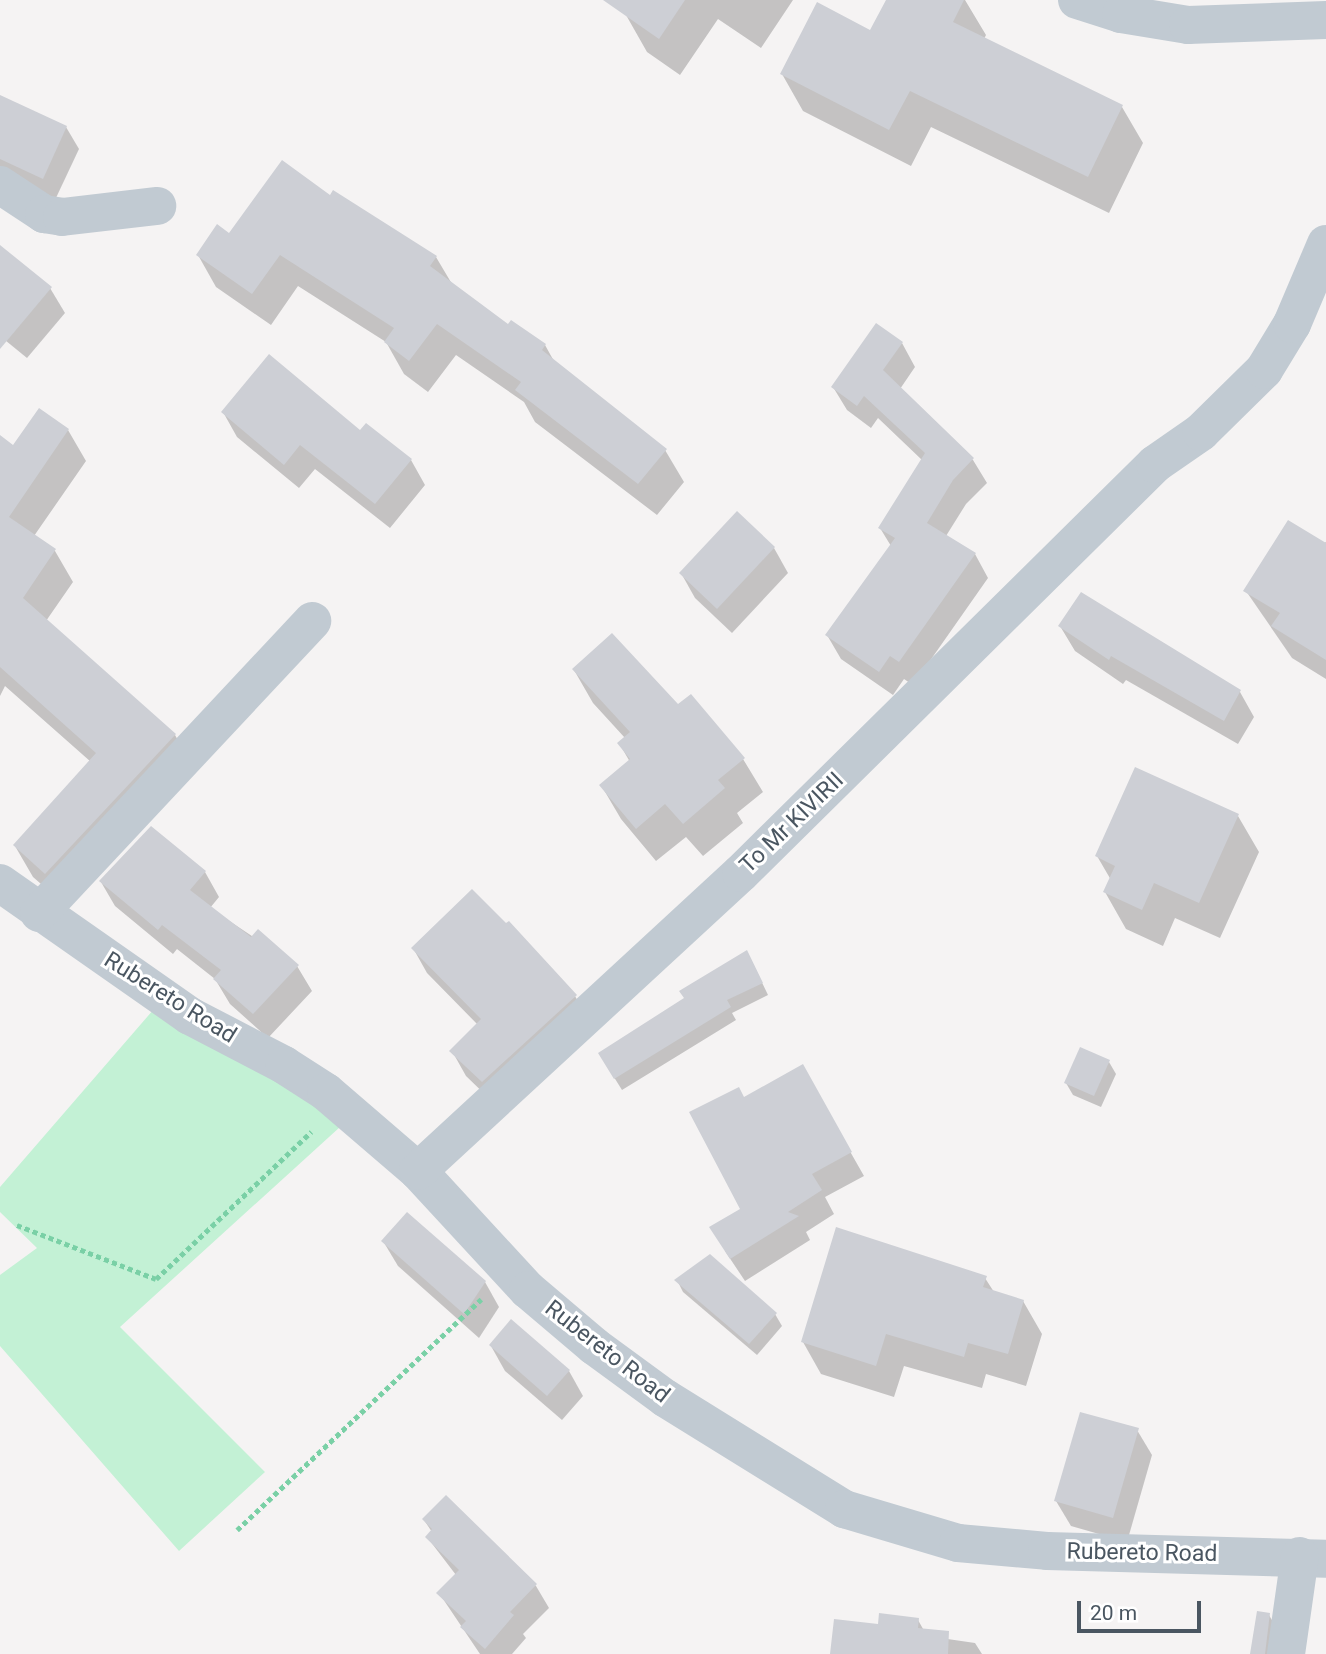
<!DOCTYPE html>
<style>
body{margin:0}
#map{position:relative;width:1326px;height:1654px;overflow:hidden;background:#f5f3f3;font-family:Roboto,sans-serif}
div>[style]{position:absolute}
.green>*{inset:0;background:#c3f1d5}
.shadow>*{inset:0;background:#0003}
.building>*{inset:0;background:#cdcfd5}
.path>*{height:4.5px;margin-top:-2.25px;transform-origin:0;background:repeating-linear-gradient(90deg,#7ad0a6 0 5px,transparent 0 8.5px)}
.minor>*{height:38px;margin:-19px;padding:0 19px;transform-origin:19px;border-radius:19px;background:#c1cad2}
span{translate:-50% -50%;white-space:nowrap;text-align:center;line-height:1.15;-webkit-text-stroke:6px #fff;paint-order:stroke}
.street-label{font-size:23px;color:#4a5661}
.scale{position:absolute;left:1077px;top:1601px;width:124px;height:32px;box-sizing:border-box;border:4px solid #4a5661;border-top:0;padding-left:9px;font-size:21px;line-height:24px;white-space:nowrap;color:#4a5661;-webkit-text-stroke:5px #fff;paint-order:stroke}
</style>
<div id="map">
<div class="green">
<i style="clip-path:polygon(154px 1009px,299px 1087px,340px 1127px,120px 1327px,265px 1472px,179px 1551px,0 1346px,0 1275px,37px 1248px,0 1212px,0 1187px)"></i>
</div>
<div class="shadow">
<i style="clip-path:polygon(636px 0,793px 0,761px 48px,718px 19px,680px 75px,647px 52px,626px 15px)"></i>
<i style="clip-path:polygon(888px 0,965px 0,986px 35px,984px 39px,1122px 107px,1143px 143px,1109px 213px,931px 127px,911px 166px,803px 111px,782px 74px,871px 32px)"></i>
<i style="clip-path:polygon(0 97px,66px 127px,79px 149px,55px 200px,0 174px)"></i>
<i style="clip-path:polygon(330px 197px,436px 257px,452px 284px,509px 326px,545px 345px,555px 363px,665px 450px,684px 482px,657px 515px,535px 422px,524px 402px,456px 355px,428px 392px,404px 374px,386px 342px,298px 286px,271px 325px,216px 287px,198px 255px,230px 235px)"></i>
<i style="clip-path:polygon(0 269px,50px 288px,65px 313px,27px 358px,0 336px)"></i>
<i style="clip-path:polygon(902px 343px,915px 367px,900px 389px,973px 460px,987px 483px,966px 504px,946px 536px,975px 554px,988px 578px,913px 685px,904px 679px,893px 695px,841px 659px,827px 635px,891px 546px,880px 528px,922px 460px,878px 418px,871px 428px,847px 410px,833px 387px)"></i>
<i style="clip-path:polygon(223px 412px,360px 433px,411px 460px,425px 485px,390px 528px,315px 469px,299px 488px,237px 437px)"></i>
<i style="clip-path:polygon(68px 430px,86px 461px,34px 536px,55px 551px,73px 582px,46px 621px,175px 735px,193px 766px,64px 904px,33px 877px,15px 846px,91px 762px,5px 686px,0 696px,0 437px,13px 447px)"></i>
<i style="clip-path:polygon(1326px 542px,1326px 679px,1292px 658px,1246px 591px)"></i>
<i style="clip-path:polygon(774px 548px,788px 573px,732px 633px,695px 598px,681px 573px)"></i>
<i style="clip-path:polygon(1060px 626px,1240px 692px,1254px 717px,1238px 744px,1126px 680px,1123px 684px,1075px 651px)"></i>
<i style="clip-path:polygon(574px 670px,678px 707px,743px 759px,763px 792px,737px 813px,743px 823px,703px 856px,686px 837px,656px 861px,621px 819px,601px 785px,630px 762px,619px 743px,625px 738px,593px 703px)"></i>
<i style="clip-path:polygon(1238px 816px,1259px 852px,1220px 938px,1175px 918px,1163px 946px,1126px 929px,1105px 892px,1111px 880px,1097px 856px)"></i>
<i style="clip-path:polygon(205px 872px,219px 897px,210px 908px,297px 966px,312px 991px,268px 1038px,230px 1004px,215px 979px,177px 949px,173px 954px,115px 906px,101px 882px)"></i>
<i style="clip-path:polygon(413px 948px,575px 996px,589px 1021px,497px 1106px,466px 1076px,452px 1051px,478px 1025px,427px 973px)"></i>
<i style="clip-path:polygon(753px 964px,768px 995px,732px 1013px,736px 1020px,622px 1090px,607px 1066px,686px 999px)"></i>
<i style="clip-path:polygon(1109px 1062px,1116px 1074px,1101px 1107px,1073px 1095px,1066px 1083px)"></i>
<i style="clip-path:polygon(802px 1067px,864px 1176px,825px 1197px,834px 1214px,806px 1232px,810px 1240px,745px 1281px,725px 1251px,742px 1209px,744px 1099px)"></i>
<i style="clip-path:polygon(383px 1241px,485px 1282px,499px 1307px,479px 1338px,398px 1266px)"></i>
<i style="clip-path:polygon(985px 1278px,994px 1292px,1023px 1301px,1042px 1334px,1026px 1386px,986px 1374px,982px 1388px,904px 1366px,894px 1397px,821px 1374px,803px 1342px)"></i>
<i style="clip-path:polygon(677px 1280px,775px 1314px,782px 1326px,757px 1355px,683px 1292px)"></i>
<i style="clip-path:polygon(491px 1346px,569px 1371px,583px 1396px,562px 1420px,505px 1371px)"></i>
<i style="clip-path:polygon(1137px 1430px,1152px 1455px,1127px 1542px,1071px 1526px,1056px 1501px)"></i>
<i style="clip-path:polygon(446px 1498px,536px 1586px,549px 1608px,523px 1634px,526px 1638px,512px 1654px,480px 1654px,439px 1593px,456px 1575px,427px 1537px,432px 1532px,424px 1520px)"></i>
<i style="clip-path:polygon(1269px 1615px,1276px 1627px,1272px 1654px,1252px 1654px)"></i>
<i style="clip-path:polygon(918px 1620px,927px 1636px,975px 1643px,982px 1654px,832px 1654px,880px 1626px)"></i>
</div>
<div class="building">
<i style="clip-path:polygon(603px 0,685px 0,659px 39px)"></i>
<i style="clip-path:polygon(886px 0,964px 0,953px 22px,1123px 105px,1088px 177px,910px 91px,889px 130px,780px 74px,817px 2px,870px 30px)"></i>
<i style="clip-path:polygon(0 95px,67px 126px,43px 179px,0 159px)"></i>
<i style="clip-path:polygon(282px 160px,330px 195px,333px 190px,437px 256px,430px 266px,508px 324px,511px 320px,546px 344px,542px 350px,667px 449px,638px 484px,515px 390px,521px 382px,437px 324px,409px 361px,384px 342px,394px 328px,280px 255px,252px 294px,196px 255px,217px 224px,229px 233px)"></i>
<i style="clip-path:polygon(0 245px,52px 287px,0 349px)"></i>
<i style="clip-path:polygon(876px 323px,903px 342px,883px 370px,974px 458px,953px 480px,927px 523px,976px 553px,899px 662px,890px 656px,879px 672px,825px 635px,895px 538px,878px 528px,925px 453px,864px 396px,857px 406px,831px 387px)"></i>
<i style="clip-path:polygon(269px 354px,360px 430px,366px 423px,412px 459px,375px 504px,300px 445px,284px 465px,221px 412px)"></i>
<i style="clip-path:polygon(39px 408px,69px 429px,9px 517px,56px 549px,23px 598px,176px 734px,45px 874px,13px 845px,96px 753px,0 667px,0 435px,13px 445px)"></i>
<i style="clip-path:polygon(737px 511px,775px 547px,717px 609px,679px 573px)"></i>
<i style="clip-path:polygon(1288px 520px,1326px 543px,1326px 660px,1271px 626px,1280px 613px,1243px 591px)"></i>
<i style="clip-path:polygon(1081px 592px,1241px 690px,1224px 721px,1111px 656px,1109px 660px,1058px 626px)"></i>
<i style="clip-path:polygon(612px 633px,678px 704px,691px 694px,745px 758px,718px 780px,725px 788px,683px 824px,665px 804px,636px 829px,599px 785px,630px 759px,617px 743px,630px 732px,572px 669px)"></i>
<i style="clip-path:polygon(1135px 767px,1239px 814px,1199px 903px,1154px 883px,1142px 910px,1103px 892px,1115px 866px,1095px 856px)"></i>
<i style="clip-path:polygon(151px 826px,206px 871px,190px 890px,251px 937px,258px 929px,299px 965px,253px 1014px,213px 979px,221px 970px,162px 925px,158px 930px,99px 881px)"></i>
<i style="clip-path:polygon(472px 889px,506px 923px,509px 921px,577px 995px,482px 1082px,449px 1051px,481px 1019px,411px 948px)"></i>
<i style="clip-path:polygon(747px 950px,763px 983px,727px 1000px,731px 1007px,614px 1079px,598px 1053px,684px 998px,679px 991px)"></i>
<i style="clip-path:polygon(1080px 1047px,1110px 1060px,1094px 1096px,1064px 1083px)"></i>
<i style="clip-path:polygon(803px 1064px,852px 1152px,812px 1174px,822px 1190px,788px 1212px,799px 1216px,730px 1259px,709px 1227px,740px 1209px,689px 1112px,739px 1087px,744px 1097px)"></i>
<i style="clip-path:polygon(407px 1212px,486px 1281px,464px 1314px,381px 1241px)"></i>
<i style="clip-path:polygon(836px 1227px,987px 1276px,983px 1287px,1024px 1300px,1008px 1354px,968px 1343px,964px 1357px,886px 1334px,876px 1366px,801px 1342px)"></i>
<i style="clip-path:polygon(710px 1254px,777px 1313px,749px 1344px,674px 1280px)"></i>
<i style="clip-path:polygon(511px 1319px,570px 1370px,547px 1396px,489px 1345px)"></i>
<i style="clip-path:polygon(1080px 1412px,1139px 1428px,1113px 1518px,1054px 1501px)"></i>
<i style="clip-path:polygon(446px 1495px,537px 1584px,510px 1612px,514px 1615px,485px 1649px,460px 1627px,466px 1621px,436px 1593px,459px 1570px,425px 1537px,432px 1529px,422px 1519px)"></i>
<i style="clip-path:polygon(1257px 1611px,1270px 1613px,1265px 1654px,1250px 1654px)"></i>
<i style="clip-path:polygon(879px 1613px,919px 1618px,918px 1628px,949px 1631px,948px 1654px,830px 1654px,834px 1619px,878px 1624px)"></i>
</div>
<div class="path">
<i style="left:17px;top:1225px;width:149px;rotate:21.2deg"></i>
<i style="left:156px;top:1279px;width:214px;rotate:-43.5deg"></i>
<i style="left:237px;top:1530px;width:336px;rotate:-43.4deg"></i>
</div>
<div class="minor">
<i style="left:1077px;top:0;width:46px;rotate:17.7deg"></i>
<i style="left:1121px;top:14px;width:68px;rotate:9.3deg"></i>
<i style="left:1188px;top:25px;width:138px;rotate:-2.1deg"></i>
<i style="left:0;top:185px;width:53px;rotate:33.4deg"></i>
<i style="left:44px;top:214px;width:18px;rotate:9deg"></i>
<i style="left:62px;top:217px;width:96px;rotate:-6.6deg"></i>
<i style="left:0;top:883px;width:232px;rotate:35deg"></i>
<i style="left:190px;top:1016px;width:106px;rotate:27.5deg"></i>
<i style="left:284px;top:1065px;width:50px;rotate:32.7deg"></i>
<i style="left:326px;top:1092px;width:121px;rotate:40.7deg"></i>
<i style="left:418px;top:1171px;width:162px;rotate:47.3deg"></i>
<i style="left:528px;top:1290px;width:87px;rotate:40.3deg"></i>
<i style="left:594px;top:1346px;width:88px;rotate:36.2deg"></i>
<i style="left:665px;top:1398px;width:211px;rotate:31.8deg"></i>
<i style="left:844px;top:1509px;width:119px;rotate:16.6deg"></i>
<i style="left:958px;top:1543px;width:89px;rotate:5.1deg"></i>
<i style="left:1047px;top:1551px;width:279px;rotate:1.6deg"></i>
<i style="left:39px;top:913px;width:400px;rotate:-46.9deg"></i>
<i style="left:418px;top:1171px;width:439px;rotate:-42.7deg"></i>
<i style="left:741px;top:873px;width:582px;rotate:-44.65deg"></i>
<i style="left:1155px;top:464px;width:56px;rotate:-34.8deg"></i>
<i style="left:1201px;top:432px;width:88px;rotate:-44.5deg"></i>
<i style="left:1264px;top:370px;width:54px;rotate:-58.7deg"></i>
<i style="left:1292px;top:324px;width:87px;rotate:-67deg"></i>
<i style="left:1286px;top:1654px;width:99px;rotate:-81.9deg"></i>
</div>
<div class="street-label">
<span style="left:792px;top:823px;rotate:-44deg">To Mr KIVIRII</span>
<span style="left:170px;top:998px;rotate:32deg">Rubereto Road</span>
<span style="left:607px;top:1352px;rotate:38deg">Rubereto Road</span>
<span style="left:1142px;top:1553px;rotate:1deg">Rubereto Road</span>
</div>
<div class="scale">20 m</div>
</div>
